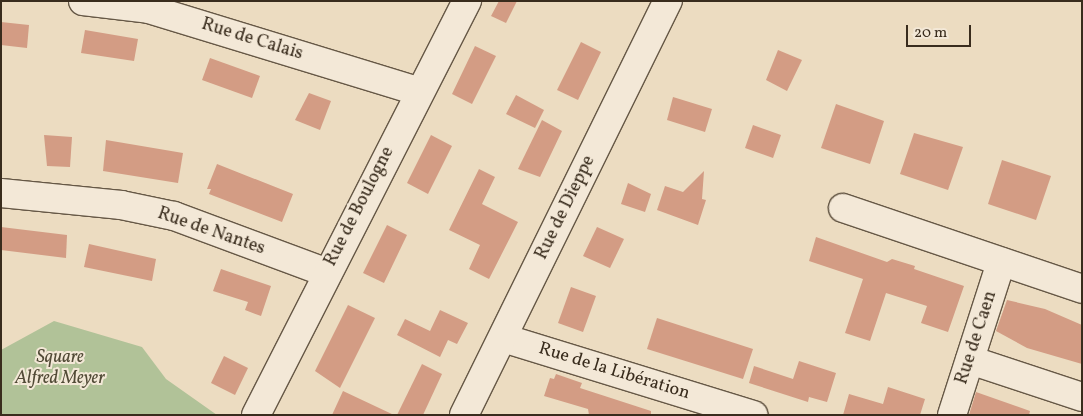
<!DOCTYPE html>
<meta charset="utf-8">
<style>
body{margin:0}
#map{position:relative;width:1083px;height:416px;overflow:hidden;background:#ecdcc1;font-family:Vollkorn,serif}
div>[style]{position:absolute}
.green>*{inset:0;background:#b1c298}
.building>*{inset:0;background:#d39c84}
.roads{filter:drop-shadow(1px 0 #665846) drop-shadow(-1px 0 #665846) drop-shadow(0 1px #665846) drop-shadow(0 -1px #665846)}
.minor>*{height:28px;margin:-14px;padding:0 14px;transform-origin:14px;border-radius:14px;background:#f3e8d7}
span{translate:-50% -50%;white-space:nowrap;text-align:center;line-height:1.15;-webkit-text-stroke:4px #f3e8d7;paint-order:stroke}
.street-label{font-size:18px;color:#392c1d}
.park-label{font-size:18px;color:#514a36;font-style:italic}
.frame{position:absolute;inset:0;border:2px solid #392c1d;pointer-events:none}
.scale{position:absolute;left:906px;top:25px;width:65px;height:22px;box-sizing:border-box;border:2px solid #392c1d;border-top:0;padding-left:6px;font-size:15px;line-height:18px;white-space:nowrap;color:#392c1d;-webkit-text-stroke:4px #f3e8d7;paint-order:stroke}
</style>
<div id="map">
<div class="green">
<i style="clip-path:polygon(54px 321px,142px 347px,166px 379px,217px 415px,1px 415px,1px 350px)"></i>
</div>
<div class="building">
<i style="clip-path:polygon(499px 1px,517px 1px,506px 23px,491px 16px)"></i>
<i style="clip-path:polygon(1px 22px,29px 25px,27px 48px,1px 45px)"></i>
<i style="clip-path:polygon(85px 30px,138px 39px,134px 61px,81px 53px)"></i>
<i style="clip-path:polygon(581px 42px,601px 52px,578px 100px,557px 90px)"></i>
<i style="clip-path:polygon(475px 46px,496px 56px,472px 104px,452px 94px)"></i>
<i style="clip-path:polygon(778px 50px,802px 60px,787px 91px,766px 80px)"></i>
<i style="clip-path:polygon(210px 58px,260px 76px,252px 98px,202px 80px)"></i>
<i style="clip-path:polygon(309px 93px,331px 101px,320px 130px,295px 120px)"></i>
<i style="clip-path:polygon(516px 95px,544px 110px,535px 128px,506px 114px)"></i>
<i style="clip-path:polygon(673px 97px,712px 109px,705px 132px,667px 120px)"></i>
<i style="clip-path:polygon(836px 104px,884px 121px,870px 164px,821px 148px)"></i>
<i style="clip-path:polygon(542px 120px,562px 131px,540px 177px,518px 169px)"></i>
<i style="clip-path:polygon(753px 125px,781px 135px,773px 158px,745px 148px)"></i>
<i style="clip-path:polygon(914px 133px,963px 147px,948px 190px,900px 174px)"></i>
<i style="clip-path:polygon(44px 135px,72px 137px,70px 167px,47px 166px)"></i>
<i style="clip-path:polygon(431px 135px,452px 146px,428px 194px,407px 183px)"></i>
<i style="clip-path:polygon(106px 140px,183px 153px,178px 183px,103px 171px)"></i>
<i style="clip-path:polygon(1002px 160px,1051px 176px,1036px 220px,988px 204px)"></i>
<i style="clip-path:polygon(217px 164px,293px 194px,282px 222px,209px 194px,211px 189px,207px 189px)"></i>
<i style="clip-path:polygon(479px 169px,495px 177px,482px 204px,518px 222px,489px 279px,469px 269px,480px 245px,449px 230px)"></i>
<i style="clip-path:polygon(704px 171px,702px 199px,706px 200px,698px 225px,657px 210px,665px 186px,683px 192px)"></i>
<i style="clip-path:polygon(628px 183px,651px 194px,645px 212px,621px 204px)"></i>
<i style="clip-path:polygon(387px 225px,407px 235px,384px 283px,363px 273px)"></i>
<i style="clip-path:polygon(1px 227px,67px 235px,66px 258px,1px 250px)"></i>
<i style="clip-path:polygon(597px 227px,624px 239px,610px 268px,583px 256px)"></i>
<i style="clip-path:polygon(816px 237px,887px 262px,892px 259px,915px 266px,914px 269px,964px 286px,948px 332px,921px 323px,927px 306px,886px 293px,870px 341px,845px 333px,863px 279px,809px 261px)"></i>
<i style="clip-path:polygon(89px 244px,156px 259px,152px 281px,84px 267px)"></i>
<i style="clip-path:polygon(221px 269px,271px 286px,261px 316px,245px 310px,248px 302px,213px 291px)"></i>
<i style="clip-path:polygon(571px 287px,596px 296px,583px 332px,558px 323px)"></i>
<i style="clip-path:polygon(1007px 300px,1045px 309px,1082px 325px,1082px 364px,1027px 348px,996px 331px)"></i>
<i style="clip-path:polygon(348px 305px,375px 318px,340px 388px,315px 371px)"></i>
<i style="clip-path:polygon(440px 310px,468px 323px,457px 344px,448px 340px,440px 357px,397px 335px,405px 319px,430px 331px)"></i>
<i style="clip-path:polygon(657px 318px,753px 349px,743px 379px,647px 349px)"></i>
<i style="clip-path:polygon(224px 356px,248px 368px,235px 395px,211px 383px)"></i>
<i style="clip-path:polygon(799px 361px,836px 373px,827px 402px,809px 397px,808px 402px,749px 383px,754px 366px,793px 379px)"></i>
<i style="clip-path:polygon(422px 364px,442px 374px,423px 415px,397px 415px)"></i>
<i style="clip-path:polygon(556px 374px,582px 383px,580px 388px,651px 411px,651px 415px,589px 415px,588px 409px,544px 396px,550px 378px,554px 379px)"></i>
<i style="clip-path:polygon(888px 387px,925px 399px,920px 415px,843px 415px,849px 394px,883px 404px)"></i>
<i style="clip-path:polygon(343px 391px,394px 415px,332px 415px)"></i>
<i style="clip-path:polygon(976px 392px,1030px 411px,1029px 415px,969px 415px)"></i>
</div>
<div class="roads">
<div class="minor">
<i style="left:83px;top:1px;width:66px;rotate:6.9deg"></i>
<i style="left:149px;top:9px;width:281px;rotate:17deg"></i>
<i style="left:1px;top:193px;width:121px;rotate:5.7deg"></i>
<i style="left:121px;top:205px;width:54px;rotate:11.7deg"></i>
<i style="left:174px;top:216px;width:163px;rotate:20.4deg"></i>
<i style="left:843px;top:208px;width:252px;rotate:18.7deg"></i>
<i style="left:503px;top:338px;width:262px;rotate:17.1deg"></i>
<i style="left:970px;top:360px;width:118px;rotate:18.3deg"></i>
<i style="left:256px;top:415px;width:465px;rotate:-63deg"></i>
<i style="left:464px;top:415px;width:462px;rotate:-63.8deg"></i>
<i style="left:952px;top:415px;width:161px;rotate:-72.2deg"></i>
</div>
</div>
<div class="street-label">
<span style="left:252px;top:40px;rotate:17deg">Rue de Calais</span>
<span style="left:360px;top:207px;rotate:-63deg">Rue de Boulogne</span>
<span style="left:566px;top:208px;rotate:-64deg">Rue de Dieppe</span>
<span style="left:211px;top:232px;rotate:19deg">Rue de Nantes</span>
<span style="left:977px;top:338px;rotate:-72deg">Rue de Caen</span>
<span style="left:614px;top:372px;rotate:17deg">Rue de la Libération</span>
</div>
<div class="park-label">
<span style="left:60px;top:369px">Square<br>Alfred Meyer</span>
</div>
<div class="frame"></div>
<div class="scale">20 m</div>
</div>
